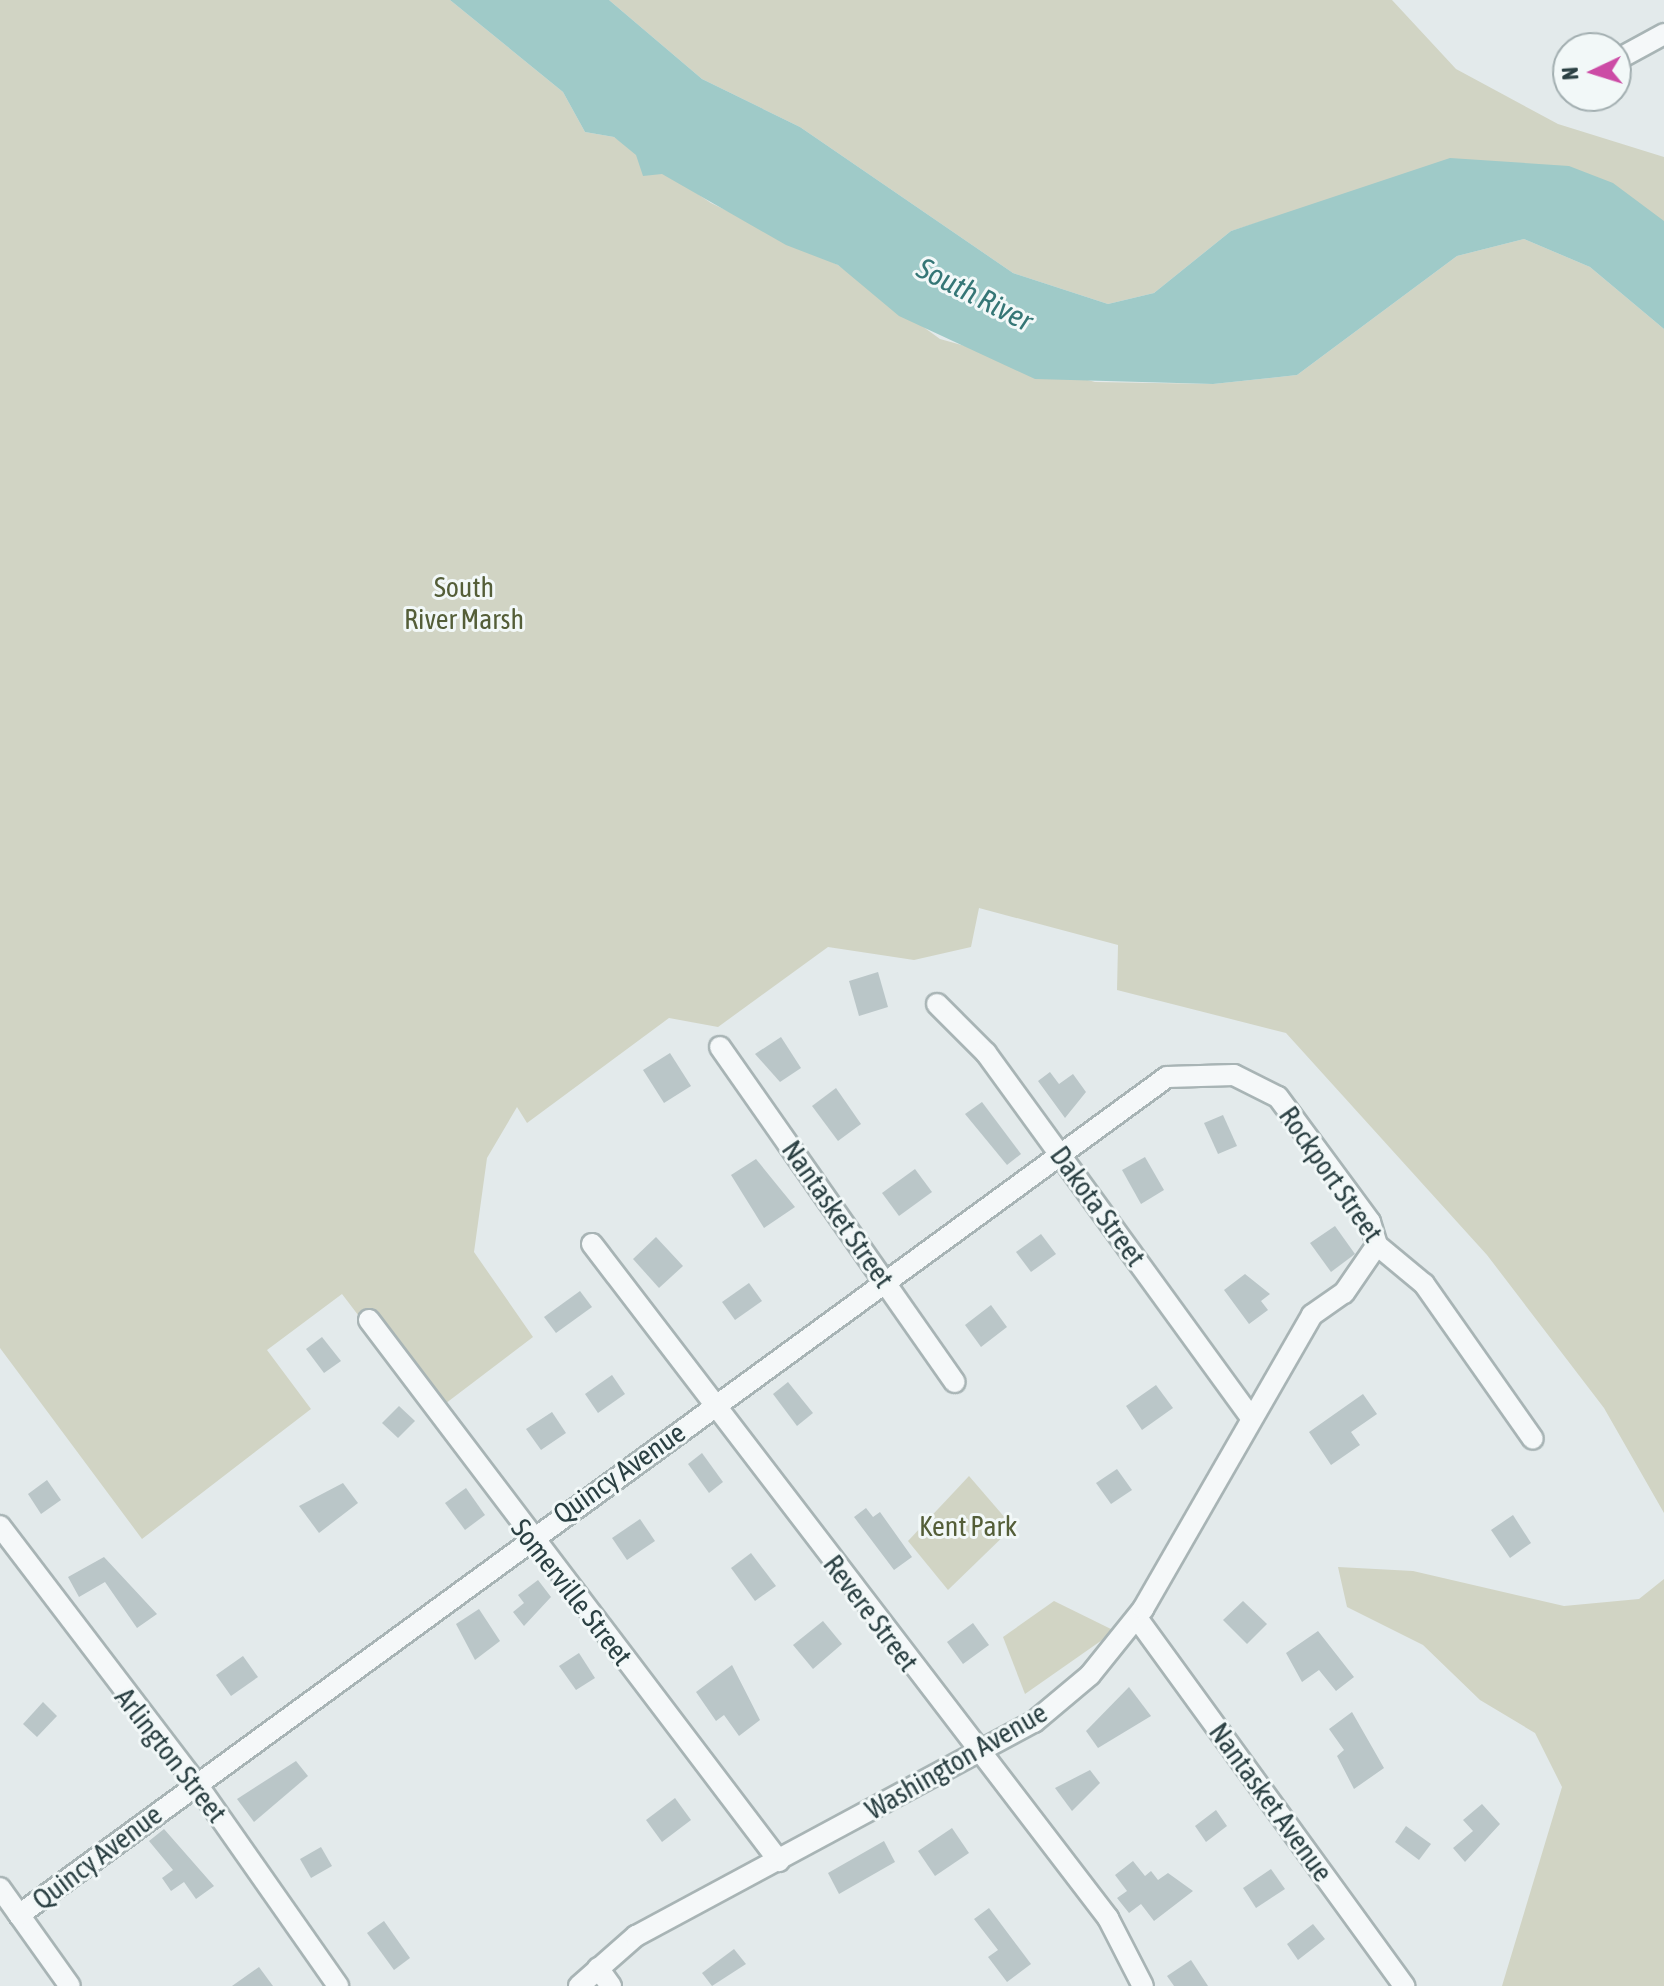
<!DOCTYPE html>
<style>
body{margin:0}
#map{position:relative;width:1664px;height:1986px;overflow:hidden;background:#e3eaeb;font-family:"Asap Condensed",sans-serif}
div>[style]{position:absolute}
.green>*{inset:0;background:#d1d4c4}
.water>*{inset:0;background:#9fcac8}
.building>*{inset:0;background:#bac6c8}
.roads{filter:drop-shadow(2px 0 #a8b4b5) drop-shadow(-2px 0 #a8b4b5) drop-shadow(0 2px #a8b4b5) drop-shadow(0 -2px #a8b4b5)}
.street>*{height:20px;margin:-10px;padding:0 10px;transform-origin:10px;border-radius:10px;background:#f5f8f9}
span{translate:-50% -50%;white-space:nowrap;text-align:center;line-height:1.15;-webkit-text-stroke:6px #f2f8f8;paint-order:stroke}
.park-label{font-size:28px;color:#545e38}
.street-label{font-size:28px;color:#2b4043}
.water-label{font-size:30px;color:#357676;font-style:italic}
.north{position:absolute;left:1552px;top:32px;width:80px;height:80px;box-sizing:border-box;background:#f2f8f8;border:2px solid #a2aeb0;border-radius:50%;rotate:266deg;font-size:22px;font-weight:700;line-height:32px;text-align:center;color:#2b4043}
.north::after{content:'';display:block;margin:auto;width:28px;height:36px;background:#cc4ba5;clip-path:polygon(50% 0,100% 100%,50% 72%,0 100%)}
</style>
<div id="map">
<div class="green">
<i style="clip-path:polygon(0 0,450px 0,563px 92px,585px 132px,614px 137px,711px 203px,838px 265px,940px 339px,1095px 382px,1213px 384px,1297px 375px,1457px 256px,1524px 239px,1590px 267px,1664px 329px,1664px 1513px,1604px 1408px,1487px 1255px,1286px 1033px,1117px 990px,1118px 945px,979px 908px,971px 947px,914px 960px,828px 947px,718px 1027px,669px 1018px,527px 1123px,517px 1107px,487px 1158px,474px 1252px,533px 1337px,433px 1413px,342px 1294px,267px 1350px,311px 1409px,142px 1539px,0 1348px)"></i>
<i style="clip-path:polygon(609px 0,1392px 0,1456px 69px,1558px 124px,1664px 157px,1664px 221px,1281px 215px,1231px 231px,1154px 293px,1108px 304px,1013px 273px,800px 127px,702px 79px)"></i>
<i style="clip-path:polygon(969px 1476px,1013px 1527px,948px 1590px,908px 1541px)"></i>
<i style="clip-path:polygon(1338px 1567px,1413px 1571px,1564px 1606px,1639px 1599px,1664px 1579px,1664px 1986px,1502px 1986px,1562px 1787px,1535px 1733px,1480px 1700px,1423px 1645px,1347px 1607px)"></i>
<i style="clip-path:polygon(1054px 1601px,1115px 1631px,1025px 1694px,1003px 1637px)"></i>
</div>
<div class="water">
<i style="clip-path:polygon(450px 0,609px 0,702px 79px,800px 127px,1013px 273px,1108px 304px,1154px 293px,1231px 231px,1450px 158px,1569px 166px,1613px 183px,1664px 221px,1664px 329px,1590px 267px,1524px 239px,1457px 256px,1297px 375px,1213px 384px,1035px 379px,899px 316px,838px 265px,786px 245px,662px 174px,643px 176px,636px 155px,614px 137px,585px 132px,563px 92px)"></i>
</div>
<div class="building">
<i style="clip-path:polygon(878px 972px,888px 1007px,859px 1016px,849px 981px)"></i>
<i style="clip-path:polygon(781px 1037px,801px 1068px,780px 1082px,755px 1054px)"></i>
<i style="clip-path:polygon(670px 1053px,691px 1086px,664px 1103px,643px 1070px)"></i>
<i style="clip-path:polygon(1050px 1072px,1059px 1084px,1073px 1074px,1086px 1092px,1065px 1118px,1038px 1081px)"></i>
<i style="clip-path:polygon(836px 1088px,861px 1124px,838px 1141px,812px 1106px)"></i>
<i style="clip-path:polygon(982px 1102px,1021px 1154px,1007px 1165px,965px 1114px)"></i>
<i style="clip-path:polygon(1223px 1115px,1237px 1146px,1218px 1154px,1204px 1123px)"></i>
<i style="clip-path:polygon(1145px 1157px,1164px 1190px,1141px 1204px,1122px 1170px)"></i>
<i style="clip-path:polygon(756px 1159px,795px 1207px,764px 1228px,731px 1175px)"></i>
<i style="clip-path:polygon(915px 1169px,932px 1192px,899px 1216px,882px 1193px)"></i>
<i style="clip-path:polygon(1335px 1226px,1355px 1254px,1331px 1272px,1310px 1243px)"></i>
<i style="clip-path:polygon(1041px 1234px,1056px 1254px,1031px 1272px,1016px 1252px)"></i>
<i style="clip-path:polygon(656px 1237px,683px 1266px,659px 1288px,633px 1259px)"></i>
<i style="clip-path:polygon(1245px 1274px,1270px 1294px,1261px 1301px,1268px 1310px,1249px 1324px,1224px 1290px)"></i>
<i style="clip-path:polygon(749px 1283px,762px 1301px,735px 1320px,722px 1302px)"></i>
<i style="clip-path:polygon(580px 1291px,592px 1307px,556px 1333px,544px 1317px)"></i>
<i style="clip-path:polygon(991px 1305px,1007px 1327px,981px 1347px,965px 1325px)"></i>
<i style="clip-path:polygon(322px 1337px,341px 1361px,324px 1373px,306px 1349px)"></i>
<i style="clip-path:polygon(612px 1375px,625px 1394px,598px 1413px,585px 1394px)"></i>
<i style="clip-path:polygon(788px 1382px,813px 1413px,797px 1426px,773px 1394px)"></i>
<i style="clip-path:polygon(1156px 1385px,1173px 1408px,1142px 1430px,1126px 1406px)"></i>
<i style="clip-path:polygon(1363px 1394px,1377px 1414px,1351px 1432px,1360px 1445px,1331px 1465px,1309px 1432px)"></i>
<i style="clip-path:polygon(399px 1406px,415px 1421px,398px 1438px,382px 1423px)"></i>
<i style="clip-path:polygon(552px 1412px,566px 1433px,541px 1450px,526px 1429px)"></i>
<i style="clip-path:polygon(702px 1453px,723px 1482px,709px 1493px,688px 1464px)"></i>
<i style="clip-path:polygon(1117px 1469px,1132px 1490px,1111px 1504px,1096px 1483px)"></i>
<i style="clip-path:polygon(47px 1480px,61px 1500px,41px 1514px,28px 1494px)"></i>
<i style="clip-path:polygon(343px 1483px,358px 1503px,319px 1533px,299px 1506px)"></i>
<i style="clip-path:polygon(466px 1488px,485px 1515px,465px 1530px,445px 1503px)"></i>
<i style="clip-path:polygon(866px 1508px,873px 1517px,880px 1512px,912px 1557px,894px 1570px,854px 1517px)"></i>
<i style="clip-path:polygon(1513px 1515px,1531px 1543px,1510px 1558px,1491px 1530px)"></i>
<i style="clip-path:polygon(640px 1519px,655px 1541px,627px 1560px,612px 1538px)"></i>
<i style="clip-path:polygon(751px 1553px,776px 1586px,755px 1601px,731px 1568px)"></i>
<i style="clip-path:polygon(104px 1557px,157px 1614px,137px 1628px,105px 1582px,79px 1597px,68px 1577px)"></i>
<i style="clip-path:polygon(538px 1580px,551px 1597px,524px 1626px,513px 1612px,524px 1603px,518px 1595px)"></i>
<i style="clip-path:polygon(1243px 1601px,1267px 1624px,1247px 1644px,1223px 1620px)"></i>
<i style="clip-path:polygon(479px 1609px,500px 1641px,475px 1660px,456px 1624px)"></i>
<i style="clip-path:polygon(823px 1621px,842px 1644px,813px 1669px,793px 1645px)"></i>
<i style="clip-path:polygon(973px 1623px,989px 1645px,963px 1664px,947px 1642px)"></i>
<i style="clip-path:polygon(1318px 1631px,1354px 1677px,1336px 1691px,1319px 1670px,1302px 1682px,1286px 1653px)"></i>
<i style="clip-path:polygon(579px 1653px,595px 1678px,576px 1690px,559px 1666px)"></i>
<i style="clip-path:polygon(243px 1656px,258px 1677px,231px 1696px,216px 1675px)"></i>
<i style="clip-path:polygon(732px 1665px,760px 1720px,739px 1736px,724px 1715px,716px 1721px,696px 1692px)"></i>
<i style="clip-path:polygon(1129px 1687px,1151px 1716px,1098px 1748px,1086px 1731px)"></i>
<i style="clip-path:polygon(43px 1702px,57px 1716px,37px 1737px,23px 1724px)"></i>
<i style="clip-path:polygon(1352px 1712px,1384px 1768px,1354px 1789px,1337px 1756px,1344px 1750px,1329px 1729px)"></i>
<i style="clip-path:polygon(296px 1761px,308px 1776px,254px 1822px,237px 1799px)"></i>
<i style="clip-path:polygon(1090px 1770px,1100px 1783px,1072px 1811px,1055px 1788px)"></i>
<i style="clip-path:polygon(675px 1798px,691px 1820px,662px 1842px,646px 1820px)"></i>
<i style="clip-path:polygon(1482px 1804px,1500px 1824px,1465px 1862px,1453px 1848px,1473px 1831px,1463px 1820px)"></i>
<i style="clip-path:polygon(1216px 1810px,1227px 1826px,1206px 1842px,1195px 1826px)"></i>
<i style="clip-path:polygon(1406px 1826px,1431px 1844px,1419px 1860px,1395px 1842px)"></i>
<i style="clip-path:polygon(952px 1828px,969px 1853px,935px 1876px,918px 1851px)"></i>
<i style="clip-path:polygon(164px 1829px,214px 1886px,196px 1899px,184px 1882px,171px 1891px,162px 1878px,173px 1870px,149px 1841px)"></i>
<i style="clip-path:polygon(884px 1841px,895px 1862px,839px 1894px,828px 1873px)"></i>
<i style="clip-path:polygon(321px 1847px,332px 1866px,311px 1878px,300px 1859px)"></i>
<i style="clip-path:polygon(1133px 1861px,1145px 1876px,1151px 1871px,1158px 1880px,1168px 1873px,1193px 1891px,1154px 1921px,1141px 1904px,1129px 1913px,1117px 1898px,1127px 1891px,1115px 1875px)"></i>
<i style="clip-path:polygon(1271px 1869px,1285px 1889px,1256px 1908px,1243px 1888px)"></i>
<i style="clip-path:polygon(989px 1908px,1031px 1964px,1007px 1982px,988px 1957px,998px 1950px,974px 1919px)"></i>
<i style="clip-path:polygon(384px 1921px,410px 1958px,394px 1970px,367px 1933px)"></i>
<i style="clip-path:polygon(1313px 1924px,1325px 1939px,1298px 1960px,1287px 1944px)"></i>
<i style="clip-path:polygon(734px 1949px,746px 1964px,712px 1986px,702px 1973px)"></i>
<i style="clip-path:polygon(1191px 1960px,1208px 1986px,1174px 1986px,1167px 1976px)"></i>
<i style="clip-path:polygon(259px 1967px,273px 1986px,232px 1986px)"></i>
</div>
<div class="roads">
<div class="street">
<i style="left:1622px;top:57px;width:48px;rotate:-28.7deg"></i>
<i style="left:937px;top:1004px;width:69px;rotate:45deg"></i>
<i style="left:986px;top:1053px;width:447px;rotate:54deg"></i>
<i style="left:720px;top:1047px;width:409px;rotate:55deg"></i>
<i style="left:592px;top:1244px;width:849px;rotate:52.56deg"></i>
<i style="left:1108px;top:1918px;width:76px;rotate:62.8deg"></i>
<i style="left:369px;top:1320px;width:679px;rotate:52.84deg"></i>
<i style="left:0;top:1526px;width:323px;rotate:52.7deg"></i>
<i style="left:196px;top:1783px;width:248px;rotate:55deg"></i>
<i style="left:1137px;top:1618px;width:455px;rotate:54deg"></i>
<i style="left:0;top:1888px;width:120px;rotate:54.5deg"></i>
<i style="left:19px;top:1915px;width:1421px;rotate:-36.13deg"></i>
<i style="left:1167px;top:1077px;width:67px;rotate:-1.7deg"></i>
<i style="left:1234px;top:1075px;width:49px;rotate:26.6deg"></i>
<i style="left:1278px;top:1097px;width:155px;rotate:53.6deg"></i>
<i style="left:1370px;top:1222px;width:24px;rotate:73deg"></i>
<i style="left:1377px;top:1245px;width:61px;rotate:39.7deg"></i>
<i style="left:1424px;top:1284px;width:189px;rotate:54.9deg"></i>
<i style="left:598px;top:1968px;width:22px;rotate:54deg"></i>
<i style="left:579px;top:1986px;width:76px;rotate:-41.3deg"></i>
<i style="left:636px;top:1936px;width:452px;rotate:-28.3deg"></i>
<i style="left:1034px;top:1722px;width:73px;rotate:-40deg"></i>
<i style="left:1090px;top:1675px;width:85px;rotate:-51.2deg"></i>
<i style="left:1143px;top:1609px;width:339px;rotate:-60.1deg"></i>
<i style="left:1312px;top:1315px;width:39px;rotate:-35deg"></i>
<i style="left:1344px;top:1293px;width:58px;rotate:-55.5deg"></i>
</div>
</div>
<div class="park-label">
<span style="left:464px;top:603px">South<br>River Marsh</span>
<span style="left:968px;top:1526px">Kent Park</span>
</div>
<div class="street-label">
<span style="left:1331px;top:1174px;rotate:55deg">Rockport Street</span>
<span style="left:1098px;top:1206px;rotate:54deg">Dakota Street</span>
<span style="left:838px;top:1214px;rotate:55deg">Nantasket Street</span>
<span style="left:619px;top:1473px;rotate:-35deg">Quincy Avenue</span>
<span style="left:572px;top:1592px;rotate:52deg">Somerville Street</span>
<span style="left:871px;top:1613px;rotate:53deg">Revere Street</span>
<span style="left:171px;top:1755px;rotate:52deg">Arlington Street</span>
<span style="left:956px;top:1761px;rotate:-30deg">Washington Avenue</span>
<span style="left:1271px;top:1802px;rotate:54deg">Nantasket Avenue</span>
<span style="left:97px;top:1857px;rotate:-37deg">Quincy Avenue</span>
</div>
<div class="water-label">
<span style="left:975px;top:294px;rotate:27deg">South River</span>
</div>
<div class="north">N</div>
</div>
